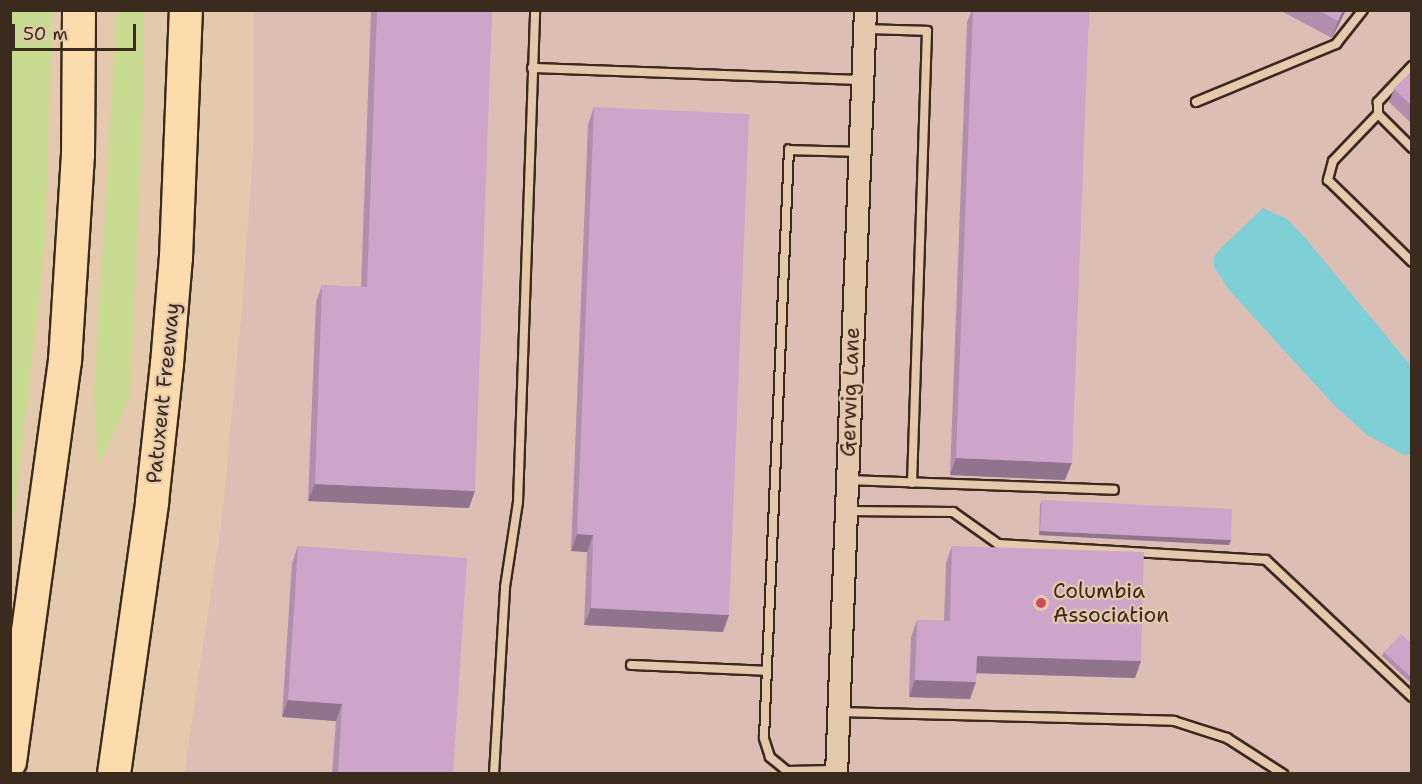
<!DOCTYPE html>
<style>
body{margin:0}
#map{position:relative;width:1422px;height:784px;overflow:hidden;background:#e4c9ac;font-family:"Shantell Sans",sans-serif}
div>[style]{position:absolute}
.built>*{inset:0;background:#ddbeb5}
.green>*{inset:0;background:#c8dc91}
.water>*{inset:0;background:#7ecfd6}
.roads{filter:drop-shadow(2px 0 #3b2a1e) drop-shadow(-2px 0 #3b2a1e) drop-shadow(0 2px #3b2a1e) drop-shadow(0 -2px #3b2a1e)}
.service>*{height:8px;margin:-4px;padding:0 4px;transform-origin:4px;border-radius:4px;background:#e4c9ac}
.tertiary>*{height:21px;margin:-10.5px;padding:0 10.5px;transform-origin:10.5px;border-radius:10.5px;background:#e4c9ac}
.motorway>*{height:32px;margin:-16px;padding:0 16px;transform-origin:16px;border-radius:16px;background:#fcdcac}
.wall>*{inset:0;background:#b18eae}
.shaded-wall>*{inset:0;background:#90748d}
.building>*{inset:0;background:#cea5ca}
.dots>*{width:16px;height:16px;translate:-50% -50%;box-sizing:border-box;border:3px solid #e4c9ac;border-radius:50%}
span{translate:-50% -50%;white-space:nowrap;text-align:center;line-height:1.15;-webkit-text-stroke:4.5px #e4c9ac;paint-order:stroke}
.street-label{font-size:21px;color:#3b2a1e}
.poi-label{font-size:21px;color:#3b2a1e}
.left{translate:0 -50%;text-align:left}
.frame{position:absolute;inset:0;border:12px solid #3b2a1e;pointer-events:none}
.scale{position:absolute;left:12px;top:24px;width:124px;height:27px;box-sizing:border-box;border:3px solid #3b2a1e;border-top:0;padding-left:8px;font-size:18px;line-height:21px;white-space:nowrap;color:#3b2a1e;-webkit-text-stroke:4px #e4c9ac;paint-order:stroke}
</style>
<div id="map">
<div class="built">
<i style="clip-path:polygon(254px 11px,1411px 11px,1411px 773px,184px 774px,222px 518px,242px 307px,254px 138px)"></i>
</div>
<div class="green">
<i style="clip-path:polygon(11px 10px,52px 11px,45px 241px,11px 543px)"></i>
<i style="clip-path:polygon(117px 11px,144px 11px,144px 79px,130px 395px,99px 466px,94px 397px)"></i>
</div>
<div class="water">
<i style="clip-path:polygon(1263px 208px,1287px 219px,1306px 239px,1411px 366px,1411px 454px,1404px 455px,1367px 435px,1334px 405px,1229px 290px,1214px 267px,1214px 257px,1222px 247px)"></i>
</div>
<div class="roads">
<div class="service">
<i style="left:865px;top:29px;width:62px;rotate:1.8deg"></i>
<i style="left:927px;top:31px;width:452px;rotate:91.9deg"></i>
<i style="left:1412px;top:66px;width:50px;rotate:133.4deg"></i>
<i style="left:1378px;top:102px;width:12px;rotate:90deg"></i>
<i style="left:1378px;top:114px;width:65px;rotate:133.8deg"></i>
<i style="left:1333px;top:161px;width:20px;rotate:105deg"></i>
<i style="left:1328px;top:180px;width:117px;rotate:44.3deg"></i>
<i style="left:532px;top:68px;width:330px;rotate:2.1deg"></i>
<i style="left:1196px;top:102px;width:152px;rotate:-22.5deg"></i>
<i style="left:1336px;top:44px;width:43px;rotate:-51.5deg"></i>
<i style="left:1378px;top:114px;width:48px;rotate:45deg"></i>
<i style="left:847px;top:480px;width:267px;rotate:2.1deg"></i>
<i style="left:846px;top:511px;width:107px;rotate:0.5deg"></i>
<i style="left:953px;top:512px;width:55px;rotate:35.4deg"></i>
<i style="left:998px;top:544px;width:268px;rotate:3.4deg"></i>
<i style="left:1266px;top:560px;width:200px;rotate:43.2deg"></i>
<i style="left:631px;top:665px;width:136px;rotate:2.5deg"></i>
<i style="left:839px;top:712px;width:335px;rotate:1.5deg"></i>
<i style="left:1174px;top:721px;width:56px;rotate:17.8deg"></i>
<i style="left:1227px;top:738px;width:67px;rotate:32.7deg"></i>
<i style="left:835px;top:770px;width:48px;rotate:178.8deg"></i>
<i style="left:787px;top:771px;width:22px;rotate:-141deg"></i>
<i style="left:770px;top:757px;width:20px;rotate:-108deg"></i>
<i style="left:764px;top:738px;width:589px;rotate:-87.57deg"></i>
<i style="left:789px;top:150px;width:70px;rotate:1.6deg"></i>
<i style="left:494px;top:774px;width:187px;rotate:-86.6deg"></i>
<i style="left:505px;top:587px;width:86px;rotate:-81.3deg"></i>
<i style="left:518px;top:502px;width:492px;rotate:-88deg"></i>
</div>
<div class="tertiary">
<i style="left:836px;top:774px;width:765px;rotate:-87.83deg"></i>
</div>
<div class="motorway">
<i style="left:10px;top:762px;width:405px;rotate:-82.2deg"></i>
<i style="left:65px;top:361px;width:206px;rotate:-86.4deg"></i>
<i style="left:78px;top:155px;width:145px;rotate:-89.6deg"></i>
<i style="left:114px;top:774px;width:275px;rotate:-82deg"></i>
<i style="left:152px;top:502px;width:139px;rotate:-83.8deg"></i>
<i style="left:167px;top:364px;width:107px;rotate:-85.2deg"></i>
<i style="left:176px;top:257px;width:247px;rotate:-87.7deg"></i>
</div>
</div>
<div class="wall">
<i style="clip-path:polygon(371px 10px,492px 10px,469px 508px,308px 501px,316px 302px,322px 285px,361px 287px)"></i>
<i style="clip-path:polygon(972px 10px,1089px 10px,1065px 480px,950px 475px,967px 22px)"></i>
<i style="clip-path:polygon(1279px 10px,1346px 10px,1332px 38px)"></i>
<i style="clip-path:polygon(1412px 71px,1412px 124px,1389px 102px,1394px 89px)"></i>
<i style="clip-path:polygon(594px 107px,723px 632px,584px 625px,587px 552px,571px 551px,588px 124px)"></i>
<i style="clip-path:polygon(1042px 500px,1231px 540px,1229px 545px,1039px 535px,1040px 505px)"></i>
<i style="clip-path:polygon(298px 546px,453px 774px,332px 774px,336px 721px,282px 717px,292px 563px)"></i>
<i style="clip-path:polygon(952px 546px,1141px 661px,1135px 678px,977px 673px,970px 699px,909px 697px,911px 637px,917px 620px,944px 621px,946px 563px)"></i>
<i style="clip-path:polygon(1412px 644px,1412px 684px,1382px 656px,1384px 652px)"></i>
</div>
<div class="shaded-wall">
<i style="clip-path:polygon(1343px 10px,1346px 10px,1332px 38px,1338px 21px)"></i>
<i style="clip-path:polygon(956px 458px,1072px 463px,1065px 480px,950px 475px)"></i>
<i style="clip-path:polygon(315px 484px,475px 491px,469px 508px,308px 501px)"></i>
<i style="clip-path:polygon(1040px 531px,1231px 540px,1229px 545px,1039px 535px)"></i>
<i style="clip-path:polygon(577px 534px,593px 535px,587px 552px,571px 551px)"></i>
<i style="clip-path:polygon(591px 608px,729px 615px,723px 632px,584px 625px)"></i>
<i style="clip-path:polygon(977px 656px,1141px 661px,1135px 678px,971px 673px)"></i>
<i style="clip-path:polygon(915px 680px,976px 682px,970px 699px,909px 697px)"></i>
<i style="clip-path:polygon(288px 700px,342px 704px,336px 721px,282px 717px)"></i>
</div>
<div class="building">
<i style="clip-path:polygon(377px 10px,492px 10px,475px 491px,315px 484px,322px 285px,367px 287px)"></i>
<i style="clip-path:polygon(973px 10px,1089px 10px,1072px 463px,956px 458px)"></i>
<i style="clip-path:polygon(1318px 10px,1343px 10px,1338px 21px)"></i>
<i style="clip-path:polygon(1412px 71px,1412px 106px,1394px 89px)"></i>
<i style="clip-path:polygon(594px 107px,749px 114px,729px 615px,591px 608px,593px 535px,577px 534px)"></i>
<i style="clip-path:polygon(1042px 500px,1232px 509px,1231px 540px,1040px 531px)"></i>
<i style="clip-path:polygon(298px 546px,467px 558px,453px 774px,338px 774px,342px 704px,288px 700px)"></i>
<i style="clip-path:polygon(952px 546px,1144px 552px,1141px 661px,977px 656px,976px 682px,915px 680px,917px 620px,950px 621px)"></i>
<i style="clip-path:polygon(1401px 634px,1412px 644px,1412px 678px,1384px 652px)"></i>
</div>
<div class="dots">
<i style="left:1041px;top:603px;background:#d1495b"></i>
</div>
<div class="street-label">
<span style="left:850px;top:392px;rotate:-88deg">Gerwig Lane</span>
<span style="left:163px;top:393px;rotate:-84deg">Patuxent Freeway</span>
</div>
<div class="poi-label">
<span class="left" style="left:1053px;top:603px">Columbia<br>Association</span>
</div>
<div class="frame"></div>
<div class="scale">50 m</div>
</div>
